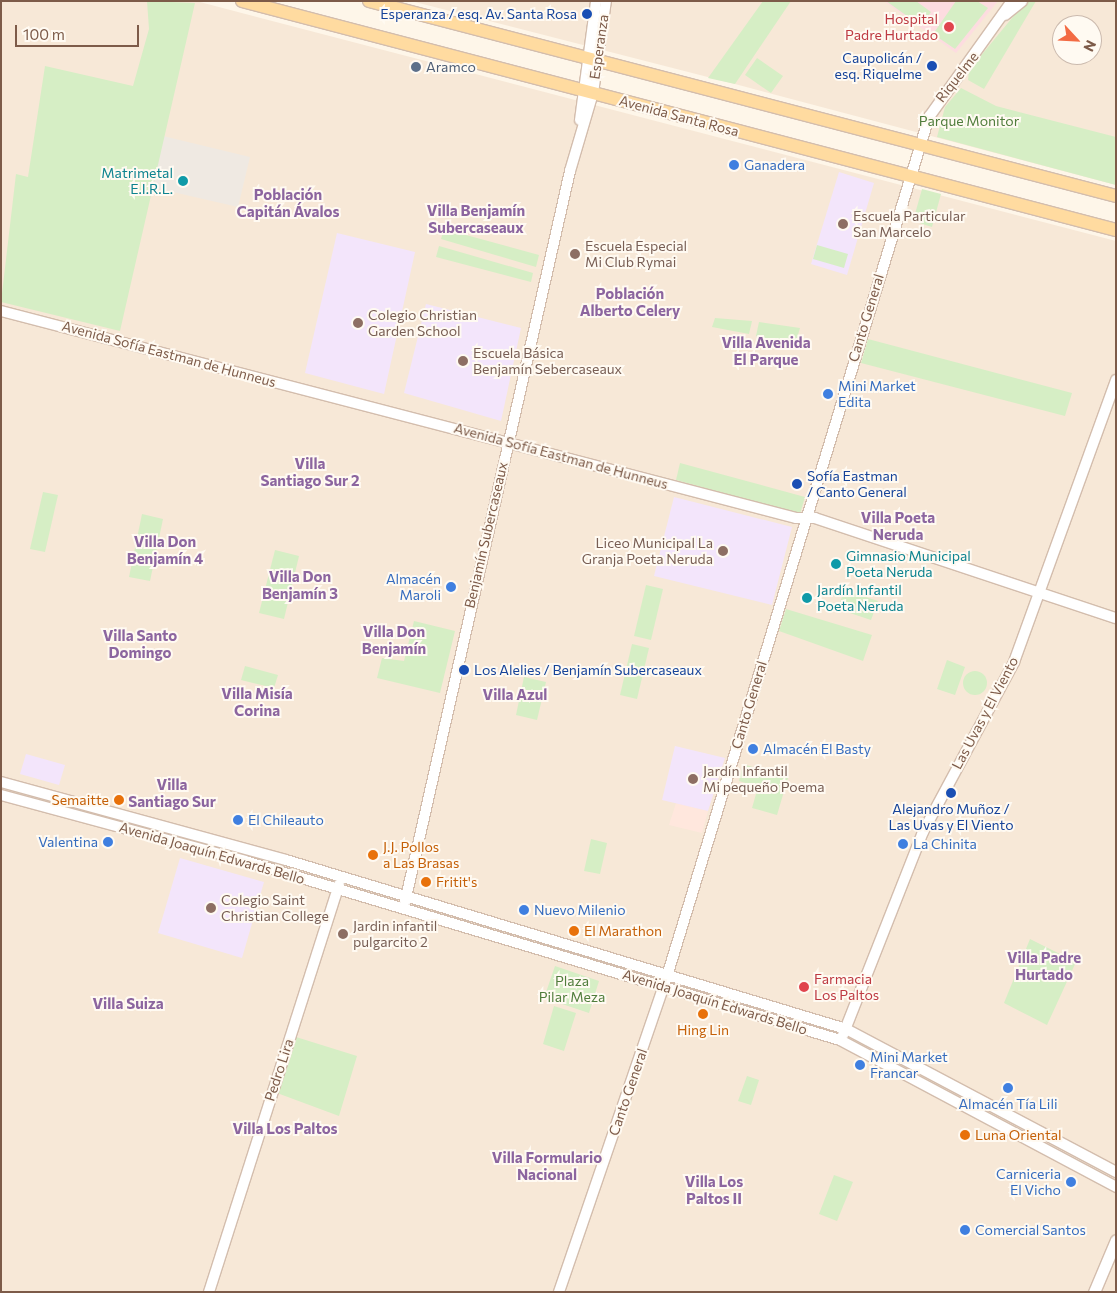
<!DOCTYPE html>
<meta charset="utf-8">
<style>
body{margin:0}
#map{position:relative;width:1117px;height:1293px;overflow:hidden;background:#fef6e9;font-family:Commissioner,sans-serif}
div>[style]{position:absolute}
.residential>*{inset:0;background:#f7e8d7}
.commercial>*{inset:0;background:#ffe7dd}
.industrial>*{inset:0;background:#efe9e2}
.education>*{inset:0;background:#f3e5fb}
.medical>*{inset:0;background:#fddce0}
.green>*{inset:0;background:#d6eec5}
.round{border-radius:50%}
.roads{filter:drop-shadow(1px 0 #d3bdad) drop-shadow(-1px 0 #d3bdad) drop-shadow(0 1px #d3bdad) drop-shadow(0 -1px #d3bdad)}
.tertiary>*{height:10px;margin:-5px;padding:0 5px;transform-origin:5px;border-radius:5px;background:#fff}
.secondary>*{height:11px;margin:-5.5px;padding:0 5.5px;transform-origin:5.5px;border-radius:5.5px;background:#fff}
.primary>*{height:12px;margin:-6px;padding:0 6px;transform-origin:6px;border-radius:6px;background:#ffdba0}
.dots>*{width:14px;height:14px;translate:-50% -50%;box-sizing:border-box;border:2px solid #fffaf2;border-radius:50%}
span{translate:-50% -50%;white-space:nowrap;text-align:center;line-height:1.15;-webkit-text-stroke:4px #fffaf2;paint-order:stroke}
.transit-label{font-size:14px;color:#164399}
.right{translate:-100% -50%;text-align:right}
.left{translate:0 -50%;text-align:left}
.health-label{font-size:14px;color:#be3a42}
.street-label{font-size:14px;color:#7d5b49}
.service-label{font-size:14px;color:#4e5e75}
.park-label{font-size:14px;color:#507d3c}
.shop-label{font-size:14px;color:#366cbe}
.culture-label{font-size:14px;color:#0d838f}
.education-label{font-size:14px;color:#785e54}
.food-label{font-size:14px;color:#c56008}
.neighbourhood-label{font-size:15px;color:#8c659f;font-weight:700}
.frame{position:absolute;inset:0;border:2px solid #7d5b49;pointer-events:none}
.north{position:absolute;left:1052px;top:15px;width:50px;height:50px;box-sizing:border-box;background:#fffaf2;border:1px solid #cbbaae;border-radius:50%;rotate:115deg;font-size:14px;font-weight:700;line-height:20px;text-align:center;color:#7d5b49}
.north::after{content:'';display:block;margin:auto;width:18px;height:22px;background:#f36b44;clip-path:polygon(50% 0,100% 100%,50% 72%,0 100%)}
.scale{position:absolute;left:15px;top:25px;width:124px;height:22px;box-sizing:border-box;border:2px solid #7d5b49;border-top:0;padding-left:6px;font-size:15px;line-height:18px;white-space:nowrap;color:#7d5b49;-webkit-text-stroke:4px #fffaf2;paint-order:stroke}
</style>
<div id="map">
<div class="residential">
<i style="clip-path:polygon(1px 1px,196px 1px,1116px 241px,1116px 1292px,1px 1292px)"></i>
<i style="clip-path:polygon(evenodd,411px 1px,1116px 1px,1116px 185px,735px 84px,411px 1px,1062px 25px,1092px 25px,1092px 55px,1062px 55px,1062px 25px)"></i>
</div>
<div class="commercial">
<i style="clip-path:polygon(676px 803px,708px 811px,702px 833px,669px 825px)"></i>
</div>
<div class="industrial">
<i style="clip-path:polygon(163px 136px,250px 157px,238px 207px,151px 187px)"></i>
</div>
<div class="education">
<i style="clip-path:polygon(839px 172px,874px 183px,847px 275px,811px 264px)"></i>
<i style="clip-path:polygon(337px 233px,415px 252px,384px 394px,305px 373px)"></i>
<i style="clip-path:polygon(426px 304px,521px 328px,501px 421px,404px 393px)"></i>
<i style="clip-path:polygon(674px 497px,792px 527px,772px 605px,654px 576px)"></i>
<i style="clip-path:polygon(675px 746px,725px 758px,708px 811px,662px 800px)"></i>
<i style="clip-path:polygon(26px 754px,65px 765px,59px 785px,20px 774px)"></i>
<i style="clip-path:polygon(180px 858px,264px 882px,242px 958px,158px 933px)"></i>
</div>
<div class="medical">
<i style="clip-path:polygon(884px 1px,998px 1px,956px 53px)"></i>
</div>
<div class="green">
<i style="clip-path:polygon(147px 1px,195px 3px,120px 331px,1px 302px,16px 174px,28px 177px,45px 66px,133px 86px,149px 29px)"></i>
<i style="clip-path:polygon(763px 1px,791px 1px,735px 84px,708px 78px)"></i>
<i style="clip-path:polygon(886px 1px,916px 1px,931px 12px,921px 26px)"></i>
<i style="clip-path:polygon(956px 1px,977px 1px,988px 8px,955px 49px,933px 34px)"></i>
<i style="clip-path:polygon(1026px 1px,1036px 1px,984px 89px,968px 80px,969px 70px)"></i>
<i style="clip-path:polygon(757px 58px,783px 76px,771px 93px,745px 75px)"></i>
<i style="clip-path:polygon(961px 88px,996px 106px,1116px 137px,1116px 185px,937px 137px,945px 107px)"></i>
<i style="clip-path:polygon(922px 189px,941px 194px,932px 227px,913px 221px)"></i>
<i style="clip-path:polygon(444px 229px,539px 255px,536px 267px,441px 239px)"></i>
<i style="clip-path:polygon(817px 245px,848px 254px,844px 268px,813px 259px)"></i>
<i style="clip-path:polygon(439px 246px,533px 273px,531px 282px,436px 257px)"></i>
<i style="clip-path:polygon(715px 318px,752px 321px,749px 334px,712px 327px)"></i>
<i style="clip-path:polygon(759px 322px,800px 328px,795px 345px,756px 336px)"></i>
<i style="clip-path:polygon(868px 339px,1072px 393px,1065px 416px,861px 363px)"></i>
<i style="clip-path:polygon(680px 463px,805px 497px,800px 514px,676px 480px)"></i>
<i style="clip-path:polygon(43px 492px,58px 495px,45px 552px,30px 549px)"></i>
<i style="clip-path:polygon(142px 514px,163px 519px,150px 581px,129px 577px)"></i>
<i style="clip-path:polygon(275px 550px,299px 556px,284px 619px,259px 613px)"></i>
<i style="clip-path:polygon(646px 585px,663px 589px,651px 640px,634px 636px)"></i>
<i style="clip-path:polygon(844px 590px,878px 601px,871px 620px,838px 609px)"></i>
<i style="clip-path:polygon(786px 609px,872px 635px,863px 661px,779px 631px)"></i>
<i style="clip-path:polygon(414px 621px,455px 631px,440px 693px,377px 678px,382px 658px,404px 661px)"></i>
<i style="clip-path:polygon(632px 644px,649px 648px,637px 699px,620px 695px)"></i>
<i style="clip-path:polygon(947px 660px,965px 667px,955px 695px,937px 689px)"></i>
<i style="clip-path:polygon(245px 666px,278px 675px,274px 688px,241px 680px)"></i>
<i class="round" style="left:963px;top:671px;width:24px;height:24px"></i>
<i style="clip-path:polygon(524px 677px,546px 682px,537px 720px,516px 715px)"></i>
<i style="clip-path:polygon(743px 764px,788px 778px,777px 815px,752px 808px,758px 787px,739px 781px)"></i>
<i style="clip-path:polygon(591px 839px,607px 843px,600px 874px,584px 871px)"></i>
<i style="clip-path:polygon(1030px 939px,1076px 962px,1047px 1025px,1004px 1003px)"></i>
<i style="clip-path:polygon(555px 966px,599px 981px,589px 1013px,544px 998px)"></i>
<i style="clip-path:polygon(554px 1006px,576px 1013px,564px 1051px,543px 1044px)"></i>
<i style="clip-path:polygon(296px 1037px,357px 1056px,339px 1116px,277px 1093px)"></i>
<i style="clip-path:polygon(747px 1076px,759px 1080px,751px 1105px,738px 1101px)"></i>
<i style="clip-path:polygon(834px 1175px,853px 1182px,837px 1221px,819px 1214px)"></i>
</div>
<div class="roads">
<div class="tertiary">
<i style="left:1005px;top:15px;width:22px;rotate:-39deg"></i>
<i style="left:580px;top:120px;width:120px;rotate:-82.3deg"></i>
<i style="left:1px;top:311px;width:822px;rotate:14.59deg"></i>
<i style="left:796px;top:518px;width:19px"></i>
<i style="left:815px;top:518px;width:317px;rotate:18.4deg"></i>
<i style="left:1px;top:782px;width:295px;rotate:15.3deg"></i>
<i style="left:286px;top:860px;width:585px;rotate:16.79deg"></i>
<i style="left:846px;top:1029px;width:306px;rotate:27.9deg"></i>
<i style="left:1px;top:795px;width:253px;rotate:15.1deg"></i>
<i style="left:245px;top:861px;width:621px;rotate:16.74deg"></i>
<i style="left:840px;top:1040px;width:313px;rotate:28deg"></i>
<i style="left:405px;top:902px;width:749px;rotate:-77.28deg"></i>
<i style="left:570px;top:171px;width:81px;rotate:-73.6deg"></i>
<i style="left:593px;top:93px;width:93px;rotate:-82deg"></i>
<i style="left:843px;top:1035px;width:218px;rotate:-68.5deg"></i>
<i style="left:923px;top:832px;width:193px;rotate:-61.8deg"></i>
<i style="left:1014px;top:662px;width:300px;rotate:-70.1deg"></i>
<i style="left:209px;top:1292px;width:428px;rotate:-72.3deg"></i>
<i style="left:559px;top:1292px;width:324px;rotate:-71.1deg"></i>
<i style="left:664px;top:986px;width:909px;rotate:-73.04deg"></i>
<i style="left:929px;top:117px;width:143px;rotate:-54.4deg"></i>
</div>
<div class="secondary">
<i style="left:1094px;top:1292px;width:56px;rotate:-67.1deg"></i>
</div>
<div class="primary">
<i style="left:242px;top:1px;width:904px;rotate:14.68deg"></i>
<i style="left:369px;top:1px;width:772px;rotate:14.63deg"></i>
</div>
</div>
<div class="dots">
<i style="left:587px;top:14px;background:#1a4fb4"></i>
<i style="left:949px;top:27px;background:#e0444e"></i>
<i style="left:932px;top:66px;background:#1a4fb4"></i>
<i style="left:416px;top:67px;background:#5c6f8a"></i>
<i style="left:734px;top:165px;background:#3f7fe0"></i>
<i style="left:183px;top:181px;background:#0f9aa8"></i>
<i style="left:843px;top:224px;background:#8d6e63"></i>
<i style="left:575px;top:254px;background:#8d6e63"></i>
<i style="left:358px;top:323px;background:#8d6e63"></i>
<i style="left:463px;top:361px;background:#8d6e63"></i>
<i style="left:828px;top:394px;background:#3f7fe0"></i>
<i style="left:797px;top:484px;background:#1a4fb4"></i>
<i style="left:723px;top:551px;background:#8d6e63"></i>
<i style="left:836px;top:564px;background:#0f9aa8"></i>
<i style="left:451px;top:587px;background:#3f7fe0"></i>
<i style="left:807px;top:598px;background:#0f9aa8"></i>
<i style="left:464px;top:670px;background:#1a4fb4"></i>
<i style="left:753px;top:749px;background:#3f7fe0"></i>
<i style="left:693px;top:779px;background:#8d6e63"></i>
<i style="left:951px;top:793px;background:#1a4fb4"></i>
<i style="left:119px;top:800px;background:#e8710a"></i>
<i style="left:238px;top:820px;background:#3f7fe0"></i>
<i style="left:108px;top:842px;background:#3f7fe0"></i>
<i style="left:903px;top:844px;background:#3f7fe0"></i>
<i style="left:373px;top:855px;background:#e8710a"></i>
<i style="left:426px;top:882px;background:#e8710a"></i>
<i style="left:211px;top:908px;background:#8d6e63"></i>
<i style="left:524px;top:910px;background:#3f7fe0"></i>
<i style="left:574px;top:931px;background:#e8710a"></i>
<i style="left:343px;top:934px;background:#8d6e63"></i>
<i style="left:804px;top:987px;background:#e0444e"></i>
<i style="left:703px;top:1014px;background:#e8710a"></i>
<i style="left:860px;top:1065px;background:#3f7fe0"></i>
<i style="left:1008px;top:1088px;background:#3f7fe0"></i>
<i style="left:965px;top:1135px;background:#e8710a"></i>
<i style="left:1071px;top:1182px;background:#3f7fe0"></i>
<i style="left:965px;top:1230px;background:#3f7fe0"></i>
</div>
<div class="transit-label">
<span class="right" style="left:577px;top:14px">Esperanza / esq. Av. Santa Rosa</span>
<span class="right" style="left:922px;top:66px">Caupolicán /<br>esq. Riquelme</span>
<span class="left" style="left:807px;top:484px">Sofía Eastman<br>/ Canto General</span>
<span class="left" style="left:474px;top:670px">Los Alelies / Benjamín Subercaseaux</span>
<span style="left:951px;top:817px">Alejandro Muñoz /<br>Las Uvas y El Viento</span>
</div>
<div class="health-label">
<span class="right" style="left:938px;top:27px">Hospital<br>Padre Hurtado</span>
<span class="left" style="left:814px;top:987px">Farmacia<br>Los Paltos</span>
</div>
<div class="street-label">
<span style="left:599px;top:47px;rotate:-82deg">Esperanza</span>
<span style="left:957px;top:77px;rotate:-52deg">Riquelme</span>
<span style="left:679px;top:116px;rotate:15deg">Avenida Santa Rosa</span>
<span style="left:866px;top:318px;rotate:-73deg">Canto General</span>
<span style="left:169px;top:354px;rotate:15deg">Avenida Sofía Eastman de Hunneus</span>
<span style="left:561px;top:456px;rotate:15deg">Avenida Sofía Eastman de Hunneus</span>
<span style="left:486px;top:535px;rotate:-77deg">Benjamín Subercaseaux</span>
<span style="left:749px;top:705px;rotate:-73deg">Canto General</span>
<span style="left:985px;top:713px;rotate:-62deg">Las Uvas y El Viento</span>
<span style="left:212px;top:853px;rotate:16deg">Avenida Joaquín Edwards Bello</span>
<span style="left:715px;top:1002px;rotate:17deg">Avenida Joaquín Edwards Bello</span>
<span style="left:279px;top:1070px;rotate:-72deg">Pedro Lira</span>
<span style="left:628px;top:1092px;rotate:-71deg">Canto General</span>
</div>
<div class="service-label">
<span class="left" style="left:426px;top:67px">Aramco</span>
</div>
<div class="park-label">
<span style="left:969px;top:121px">Parque Monitor</span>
<span style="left:572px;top:989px">Plaza<br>Pilar Meza</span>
</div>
<div class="shop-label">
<span class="left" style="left:744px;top:165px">Ganadera</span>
<span class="left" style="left:838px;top:394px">Mini Market<br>Edita</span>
<span class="right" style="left:441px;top:587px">Almacén<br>Maroli</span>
<span class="left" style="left:763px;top:749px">Almacén El Basty</span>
<span class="left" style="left:248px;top:820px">El Chileauto</span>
<span class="right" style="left:98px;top:842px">Valentina</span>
<span class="left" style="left:913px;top:844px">La Chinita</span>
<span class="left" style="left:534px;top:910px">Nuevo Milenio</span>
<span class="left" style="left:870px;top:1065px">Mini Market<br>Francar</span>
<span style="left:1008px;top:1104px">Almacén Tía Lili</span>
<span class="right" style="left:1061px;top:1182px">Carniceria<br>El Vicho</span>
<span class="left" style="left:975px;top:1230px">Comercial Santos</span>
</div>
<div class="culture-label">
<span class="right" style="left:173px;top:181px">Matrimetal<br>E.I.R.L.</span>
<span class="left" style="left:846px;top:564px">Gimnasio Municipal<br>Poeta Neruda</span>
<span class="left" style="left:817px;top:598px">Jardín Infantil<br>Poeta Neruda</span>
</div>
<div class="education-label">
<span class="left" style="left:853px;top:224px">Escuela Particular<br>San Marcelo</span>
<span class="left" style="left:585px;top:254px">Escuela Especial<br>Mi Club Rymai</span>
<span class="left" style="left:368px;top:323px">Colegio Christian<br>Garden School</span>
<span class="left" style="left:473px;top:361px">Escuela Básica<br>Benjamín Sebercaseaux</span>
<span class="right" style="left:713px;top:551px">Liceo Municipal La<br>Granja Poeta Neruda</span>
<span class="left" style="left:703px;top:779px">Jardín Infantil<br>Mi pequeño Poema</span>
<span class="left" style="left:221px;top:908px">Colegio Saint<br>Christian College</span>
<span class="left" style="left:353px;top:934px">Jardin infantil<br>pulgarcito 2</span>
</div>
<div class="food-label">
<span class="right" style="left:109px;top:800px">Semaitte</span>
<span class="left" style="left:383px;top:855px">J.J. Pollos<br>a Las Brasas</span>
<span class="left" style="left:436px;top:882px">Fritit's</span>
<span class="left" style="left:584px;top:931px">El Marathon</span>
<span style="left:703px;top:1030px">Hing Lin</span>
<span class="left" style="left:975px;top:1135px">Luna Oriental</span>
</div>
<div class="neighbourhood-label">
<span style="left:288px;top:203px">Población<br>Capitán Ávalos</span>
<span style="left:476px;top:219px">Villa Benjamín<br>Subercaseaux</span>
<span style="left:630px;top:302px">Población<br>Alberto Celery</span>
<span style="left:766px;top:351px">Villa Avenida<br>El Parque</span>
<span style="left:310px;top:472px">Villa<br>Santiago Sur 2</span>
<span style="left:898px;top:526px">Villa Poeta<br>Neruda</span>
<span style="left:165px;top:550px">Villa Don<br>Benjamín 4</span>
<span style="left:300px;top:585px">Villa Don<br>Benjamín 3</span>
<span style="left:394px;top:640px">Villa Don<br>Benjamín</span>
<span style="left:140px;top:644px">Villa Santo<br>Domingo</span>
<span style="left:257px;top:702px">Villa Misía<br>Corina</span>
<span style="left:515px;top:695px">Villa Azul</span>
<span style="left:172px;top:793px">Villa<br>Santiago Sur</span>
<span style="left:1044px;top:966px">Villa Padre<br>Hurtado</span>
<span style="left:128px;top:1004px">Villa Suiza</span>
<span style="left:285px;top:1129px">Villa Los Paltos</span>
<span style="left:547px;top:1166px">Villa Formulario<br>Nacional</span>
<span style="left:714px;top:1190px">Villa Los<br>Paltos II</span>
</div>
<div class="frame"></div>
<div class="north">N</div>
<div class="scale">100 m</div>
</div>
